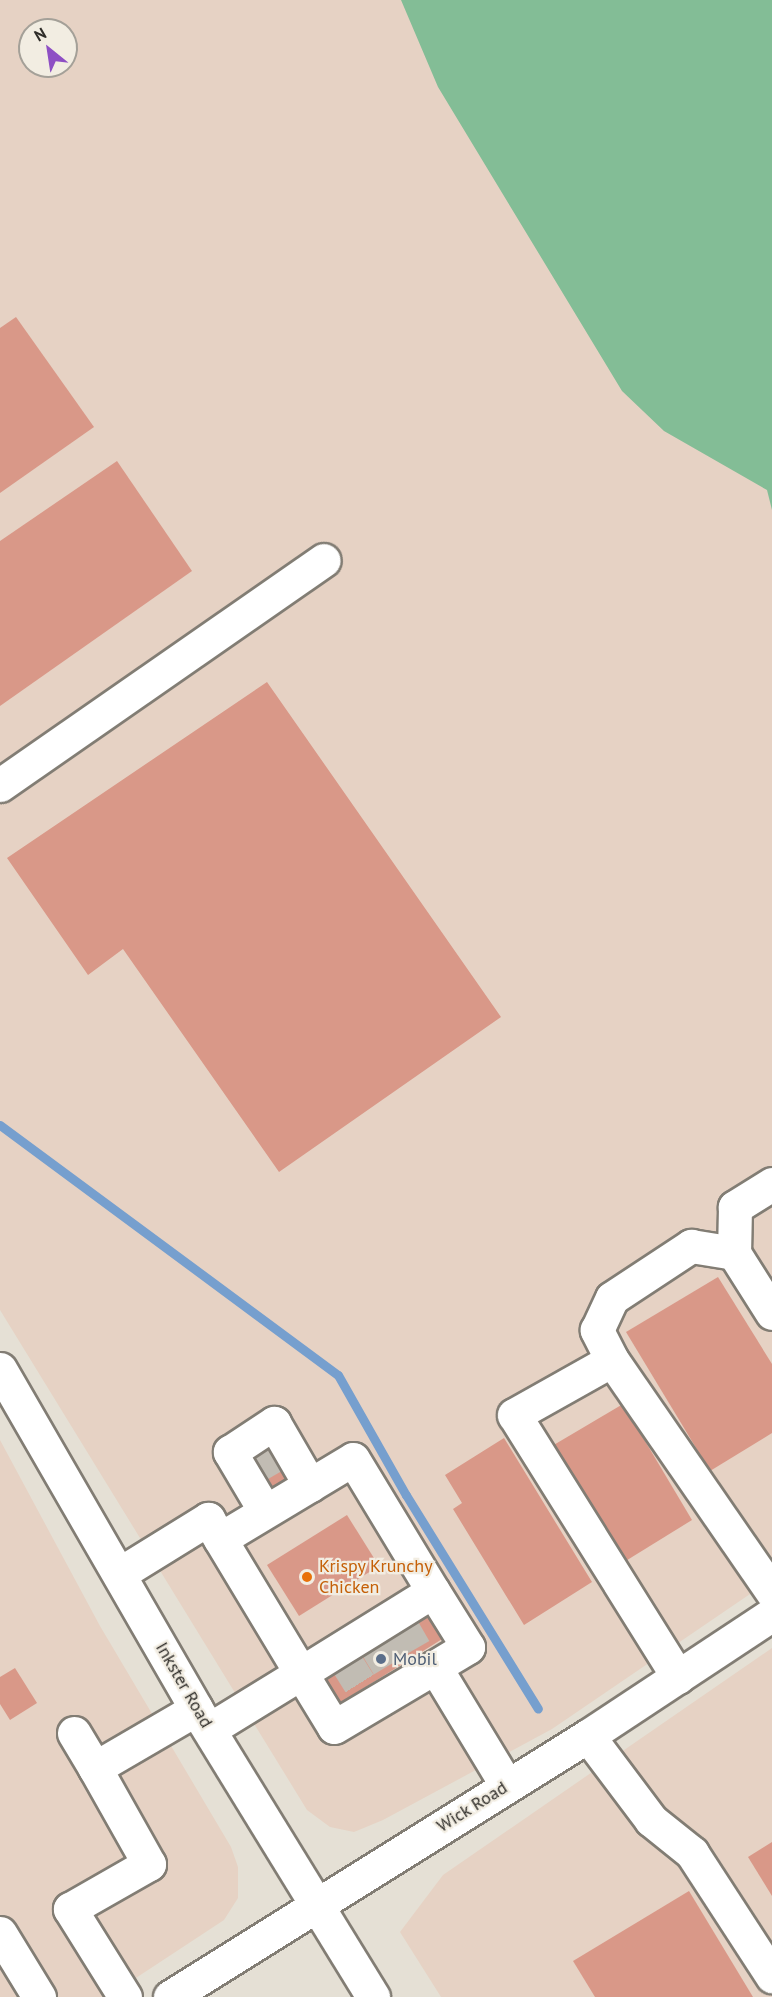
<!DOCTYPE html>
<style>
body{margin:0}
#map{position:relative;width:772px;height:1997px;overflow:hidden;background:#e5e0d5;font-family:"PT Sans",sans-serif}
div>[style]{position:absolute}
.industrial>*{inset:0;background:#e6d2c4}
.forest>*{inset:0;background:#83bd96}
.stream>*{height:9px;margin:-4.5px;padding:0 4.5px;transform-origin:4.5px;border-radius:4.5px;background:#769fce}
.building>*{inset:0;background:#d99888}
.minor-tunnel>*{height:33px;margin-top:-16.5px;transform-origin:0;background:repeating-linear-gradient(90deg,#c1bcb3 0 33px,transparent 0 49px)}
.roads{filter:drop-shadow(2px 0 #827d74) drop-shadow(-2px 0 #827d74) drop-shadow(0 2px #827d74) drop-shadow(0 -2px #827d74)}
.minor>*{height:33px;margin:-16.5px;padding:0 16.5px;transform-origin:16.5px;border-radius:16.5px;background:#fff}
.dots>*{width:16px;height:16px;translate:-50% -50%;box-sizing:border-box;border:3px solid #f2ede2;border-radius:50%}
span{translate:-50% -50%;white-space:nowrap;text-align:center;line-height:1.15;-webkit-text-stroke:4.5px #f2ede2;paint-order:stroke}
.food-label{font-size:18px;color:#c56008}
.left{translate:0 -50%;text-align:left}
.service-label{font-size:18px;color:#4e5e75}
.street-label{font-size:18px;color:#2f2d29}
.north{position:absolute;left:18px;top:18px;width:60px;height:60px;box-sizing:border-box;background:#f2ede2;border:2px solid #a4a098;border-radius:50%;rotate:330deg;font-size:16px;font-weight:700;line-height:24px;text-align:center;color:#2f2d29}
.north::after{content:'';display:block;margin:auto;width:21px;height:27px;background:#8e4fc4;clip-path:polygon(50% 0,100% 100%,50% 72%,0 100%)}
</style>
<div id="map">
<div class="industrial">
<i style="clip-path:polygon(evenodd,0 0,772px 0,772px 1579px,552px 1729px,383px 1820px,354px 1832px,330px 1827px,307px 1810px,0 1310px,0 0,30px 30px,66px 30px,66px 66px,30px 66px,30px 30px)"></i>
<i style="clip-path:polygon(0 1440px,100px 1626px,231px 1847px,238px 1867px,238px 1898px,224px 1920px,107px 1997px,0 1997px)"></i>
<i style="clip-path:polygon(772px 1648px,772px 1997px,441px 1997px,400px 1932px,443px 1875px)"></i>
</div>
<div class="forest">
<i style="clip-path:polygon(401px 0,772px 0,772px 510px,767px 490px,664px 431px,622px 391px,438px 87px)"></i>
</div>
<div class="stream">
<i style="left:0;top:1125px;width:420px;rotate:36.5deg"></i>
<i style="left:338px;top:1375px;width:138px;rotate:60.5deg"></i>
<i style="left:406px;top:1495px;width:251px;rotate:58.3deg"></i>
</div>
<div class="building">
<i style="clip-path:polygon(16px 317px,94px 427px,0 493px,0 328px)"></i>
<i style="clip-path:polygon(117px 461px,192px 571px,0 706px,0 541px)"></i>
<i style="clip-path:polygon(267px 682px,501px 1017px,279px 1172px,123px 949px,88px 975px,7px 858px)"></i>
<i style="clip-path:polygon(718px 1277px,772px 1364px,772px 1433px,710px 1471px,626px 1332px)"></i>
<i style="clip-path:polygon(623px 1404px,692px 1520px,624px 1562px,552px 1446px)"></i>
<i style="clip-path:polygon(272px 1429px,303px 1479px,274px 1497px,243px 1447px)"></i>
<i style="clip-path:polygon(504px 1438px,592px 1582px,524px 1625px,453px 1509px,462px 1503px,445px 1475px)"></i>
<i style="clip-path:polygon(347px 1515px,379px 1566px,299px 1616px,267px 1565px)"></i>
<i style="clip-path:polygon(430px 1609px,447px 1636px,337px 1705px,320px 1678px)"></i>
<i style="clip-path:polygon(15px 1668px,37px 1703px,10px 1720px,0 1704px,0 1677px)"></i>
<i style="clip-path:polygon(772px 1842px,772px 1896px,748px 1857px)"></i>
<i style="clip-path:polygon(689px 1891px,753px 1997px,595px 1997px,573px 1961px)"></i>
</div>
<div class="minor-tunnel">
<i style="left:255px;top:1467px;width:32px;rotate:-30deg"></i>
<i style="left:399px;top:1621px;width:32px;rotate:60deg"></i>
<i style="left:372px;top:1639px;width:31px;rotate:59deg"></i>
<i style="left:342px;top:1655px;width:34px;rotate:58deg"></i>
</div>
<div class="roads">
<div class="minor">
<i style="left:0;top:785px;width:394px;rotate:-34.8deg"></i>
<i style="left:772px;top:1184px;width:44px;rotate:148.1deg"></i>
<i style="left:735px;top:1207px;width:46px;rotate:91.2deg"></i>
<i style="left:734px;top:1253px;width:71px;rotate:57.7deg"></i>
<i style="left:612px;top:1360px;width:34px;rotate:-117deg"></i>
<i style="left:597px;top:1330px;width:35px;rotate:-65deg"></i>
<i style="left:612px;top:1298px;width:95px;rotate:-33.4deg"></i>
<i style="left:691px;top:1246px;width:44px;rotate:9.2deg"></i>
<i style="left:0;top:1369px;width:392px;rotate:60deg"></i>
<i style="left:196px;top:1709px;width:338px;rotate:58.4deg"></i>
<i style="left:265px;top:1511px;width:69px;rotate:-120.7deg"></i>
<i style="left:230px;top:1452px;width:53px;rotate:-33.4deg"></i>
<i style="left:274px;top:1423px;width:72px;rotate:59.9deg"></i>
<i style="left:220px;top:1539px;width:155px;rotate:-31deg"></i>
<i style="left:353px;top:1459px;width:154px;rotate:58.8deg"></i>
<i style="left:119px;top:1574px;width:105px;rotate:-31.7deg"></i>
<i style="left:208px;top:1519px;width:180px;rotate:58.9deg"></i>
<i style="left:301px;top:1673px;width:155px;rotate:-31.8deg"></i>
<i style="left:433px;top:1591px;width:66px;rotate:58deg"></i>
<i style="left:468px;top:1647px;width:39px;rotate:149deg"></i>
<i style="left:678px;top:1677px;width:309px;rotate:-122deg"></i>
<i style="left:514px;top:1415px;width:112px;rotate:-29.3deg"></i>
<i style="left:612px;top:1360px;width:282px;rotate:55.4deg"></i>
<i style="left:210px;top:1729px;width:107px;rotate:-31.6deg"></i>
<i style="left:301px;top:1673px;width:63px;rotate:58.6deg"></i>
<i style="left:334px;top:1727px;width:117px;rotate:-30.7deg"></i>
<i style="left:435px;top:1667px;width:139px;rotate:58.8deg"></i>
<i style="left:74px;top:1733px;width:41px;rotate:59deg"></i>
<i style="left:588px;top:1736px;width:105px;rotate:53.1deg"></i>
<i style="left:651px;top:1820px;width:53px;rotate:38.8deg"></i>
<i style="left:692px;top:1853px;width:147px;rotate:57deg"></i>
<i style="left:0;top:1933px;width:75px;rotate:58.6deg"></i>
<i style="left:125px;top:1997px;width:104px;rotate:-122deg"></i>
<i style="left:70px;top:1909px;width:91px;rotate:-29.7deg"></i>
<i style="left:149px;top:1864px;width:110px;rotate:-119.4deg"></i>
<i style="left:95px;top:1768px;width:117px;rotate:-30.3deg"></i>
<i style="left:170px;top:1997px;width:493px;rotate:-32deg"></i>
<i style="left:588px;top:1736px;width:221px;rotate:-33.5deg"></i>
</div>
</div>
<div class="dots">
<i style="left:307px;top:1577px;background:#e8710a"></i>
<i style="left:381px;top:1659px;background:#5c6f8a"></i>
</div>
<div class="food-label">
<span class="left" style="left:319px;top:1577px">Krispy Krunchy<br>Chicken</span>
</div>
<div class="service-label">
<span class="left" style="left:393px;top:1659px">Mobil</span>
</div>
<div class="street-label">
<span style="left:184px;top:1685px;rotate:60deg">Inkster Road</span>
<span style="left:472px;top:1807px;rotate:-32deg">Wick Road</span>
</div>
<div class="north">N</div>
</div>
